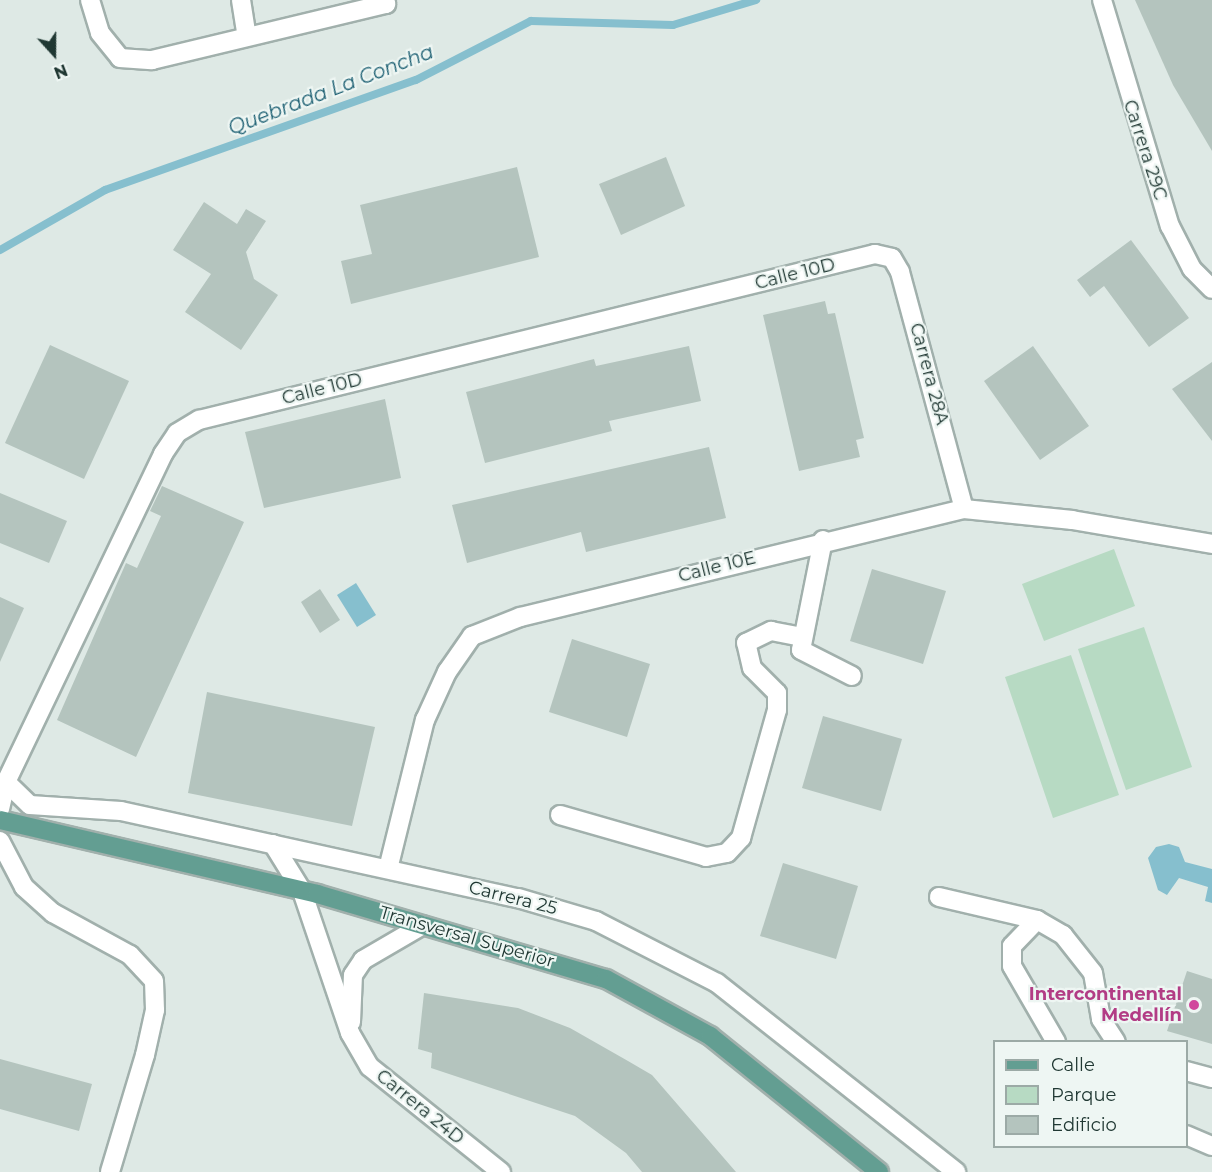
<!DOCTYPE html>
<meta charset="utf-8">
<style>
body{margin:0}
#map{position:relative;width:1212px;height:1172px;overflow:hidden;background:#dee9e5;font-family:Montserrat,sans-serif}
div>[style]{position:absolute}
.green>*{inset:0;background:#b7dac3}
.water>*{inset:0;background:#86bfce}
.stream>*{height:8px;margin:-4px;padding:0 4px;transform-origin:4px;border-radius:4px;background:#86bfce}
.building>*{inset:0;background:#b4c4be}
.roads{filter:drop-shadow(2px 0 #a1b0ac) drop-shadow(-2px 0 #a1b0ac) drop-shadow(0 2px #a1b0ac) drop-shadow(0 -2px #a1b0ac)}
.minor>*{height:18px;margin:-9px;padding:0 9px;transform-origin:9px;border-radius:9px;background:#fff}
.major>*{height:18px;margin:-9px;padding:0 9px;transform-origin:9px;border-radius:9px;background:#639e92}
.dots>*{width:16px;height:16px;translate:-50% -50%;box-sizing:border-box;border:3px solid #eef6f3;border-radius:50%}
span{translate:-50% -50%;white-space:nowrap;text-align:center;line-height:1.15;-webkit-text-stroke:4.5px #eef6f3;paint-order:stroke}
.street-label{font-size:18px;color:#203833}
.hotel-label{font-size:18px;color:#b23c85;font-weight:700}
.right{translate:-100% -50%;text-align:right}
.water-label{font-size:20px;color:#1c5f72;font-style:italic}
.legend{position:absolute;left:993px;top:1040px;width:195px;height:108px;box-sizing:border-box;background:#eef6f3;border:2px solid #9caaa6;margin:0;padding:8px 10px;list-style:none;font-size:18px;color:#203833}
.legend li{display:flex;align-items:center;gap:12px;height:30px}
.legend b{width:30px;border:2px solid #9caaa6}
.north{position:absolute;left:24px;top:24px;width:60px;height:60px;-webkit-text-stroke:4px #eef6f3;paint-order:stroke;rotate:159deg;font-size:16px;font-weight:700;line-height:24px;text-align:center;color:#203833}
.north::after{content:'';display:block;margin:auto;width:21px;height:27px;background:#203833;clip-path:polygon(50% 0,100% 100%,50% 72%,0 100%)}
</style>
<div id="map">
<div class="green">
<i style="clip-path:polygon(1114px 549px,1135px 606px,1044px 641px,1022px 584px)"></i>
<i style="clip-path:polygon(1144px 627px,1192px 767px,1126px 790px,1078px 649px)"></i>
<i style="clip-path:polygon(1071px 655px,1119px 795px,1053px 818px,1005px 677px)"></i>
</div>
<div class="water">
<i style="clip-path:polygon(356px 583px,376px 615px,357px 627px,337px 595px)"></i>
<i style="clip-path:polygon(1169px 844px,1179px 847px,1185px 862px,1212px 869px,1212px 903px,1205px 901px,1208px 887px,1179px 878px,1167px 895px,1158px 890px,1148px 858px,1156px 847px)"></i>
</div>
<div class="stream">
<i style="left:0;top:250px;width:121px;rotate:-29.7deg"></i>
<i style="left:105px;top:190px;width:330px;rotate:-19.5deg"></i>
<i style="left:416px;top:80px;width:129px;rotate:-27.2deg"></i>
<i style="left:531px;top:21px;width:142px;rotate:1.6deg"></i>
<i style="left:673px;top:25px;width:87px;rotate:-16.8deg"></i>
</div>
<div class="building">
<i style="clip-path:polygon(1135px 0,1212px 0,1212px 151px,1173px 85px)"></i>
<i style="clip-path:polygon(666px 157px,685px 206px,621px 235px,599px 184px)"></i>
<i style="clip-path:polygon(517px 167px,539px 257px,351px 304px,341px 261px,372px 254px,360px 205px)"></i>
<i style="clip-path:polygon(204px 202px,237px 224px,246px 209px,266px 221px,246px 252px,254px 279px,278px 295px,241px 350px,185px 312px,211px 274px,173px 250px)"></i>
<i style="clip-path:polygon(1131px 240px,1189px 318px,1149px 347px,1104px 286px,1090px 297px,1077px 280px)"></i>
<i style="clip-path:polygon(825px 301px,828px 314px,835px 313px,864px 438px,856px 440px,860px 457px,799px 471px,763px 315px)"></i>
<i style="clip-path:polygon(50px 345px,129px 381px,84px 479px,5px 443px)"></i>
<i style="clip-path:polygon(689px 346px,701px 401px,609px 421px,612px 431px,485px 463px,466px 392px,594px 359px,596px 366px)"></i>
<i style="clip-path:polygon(1033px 346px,1089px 426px,1040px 460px,984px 381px)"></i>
<i style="clip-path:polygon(1212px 362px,1212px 441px,1172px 389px)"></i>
<i style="clip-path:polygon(385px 399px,401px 478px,264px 508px,245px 432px)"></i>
<i style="clip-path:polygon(709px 447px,726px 518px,586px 552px,581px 532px,467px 563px,452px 505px)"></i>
<i style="clip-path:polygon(162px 486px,244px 522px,136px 757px,57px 720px,126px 563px,137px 568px,161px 516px,150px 511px)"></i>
<i style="clip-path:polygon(0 493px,67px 521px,49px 563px,0 543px)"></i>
<i style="clip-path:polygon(872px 569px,946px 591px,923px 664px,850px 641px)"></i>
<i style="clip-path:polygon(320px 589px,340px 620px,320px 633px,301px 602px)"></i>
<i style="clip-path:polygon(0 597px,24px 608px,0 662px)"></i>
<i style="clip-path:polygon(572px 639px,650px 664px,627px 737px,549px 712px)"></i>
<i style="clip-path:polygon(207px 692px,375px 727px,352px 826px,188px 793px)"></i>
<i style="clip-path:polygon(823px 716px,902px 739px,881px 811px,802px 788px)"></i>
<i style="clip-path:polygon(783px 863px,858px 886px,836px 959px,760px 936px)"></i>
<i style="clip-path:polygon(1187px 971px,1212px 979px,1212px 1044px,1167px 1031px)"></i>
<i style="clip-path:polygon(424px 993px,518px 1008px,570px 1028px,628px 1061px,652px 1075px,736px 1172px,642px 1172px,626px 1153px,575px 1116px,431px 1068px,432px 1053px,418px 1049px)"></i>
<i style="clip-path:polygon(0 1059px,92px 1084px,79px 1131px,0 1109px)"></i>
</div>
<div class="roads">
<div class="minor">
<i style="left:90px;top:0;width:34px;rotate:73deg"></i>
<i style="left:100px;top:33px;width:32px;rotate:51deg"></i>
<i style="left:120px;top:58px;width:32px;rotate:4deg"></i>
<i style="left:152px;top:60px;width:241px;rotate:-13.5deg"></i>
<i style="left:386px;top:4px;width:4px;rotate:-104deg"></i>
<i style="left:241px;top:0;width:36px;rotate:81deg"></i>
<i style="left:1102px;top:0;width:236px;rotate:73.3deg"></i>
<i style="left:1170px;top:226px;width:48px;rotate:62.9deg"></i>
<i style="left:1192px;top:269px;width:28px;rotate:45deg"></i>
<i style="left:823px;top:540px;width:112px;rotate:101.3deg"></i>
<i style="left:801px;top:650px;width:57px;rotate:27deg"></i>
<i style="left:6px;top:782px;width:33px;rotate:44deg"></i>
<i style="left:30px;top:805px;width:91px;rotate:3.8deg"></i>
<i style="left:121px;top:811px;width:406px;rotate:12.4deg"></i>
<i style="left:518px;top:898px;width:81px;rotate:16.4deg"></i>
<i style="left:596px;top:921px;width:136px;rotate:27.1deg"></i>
<i style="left:717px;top:983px;width:305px;rotate:38.3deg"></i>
<i style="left:0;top:809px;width:28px;rotate:-77deg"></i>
<i style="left:6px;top:782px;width:364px;rotate:-64.4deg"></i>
<i style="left:163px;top:454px;width:25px;rotate:-56deg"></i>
<i style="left:177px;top:433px;width:26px;rotate:-31deg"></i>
<i style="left:199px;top:420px;width:696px;rotate:-13.8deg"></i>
<i style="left:875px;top:254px;width:17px;rotate:13deg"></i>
<i style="left:892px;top:258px;width:16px;rotate:60deg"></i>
<i style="left:900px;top:272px;width:245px;rotate:74.9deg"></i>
<i style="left:560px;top:815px;width:152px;rotate:16deg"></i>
<i style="left:706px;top:857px;width:21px;rotate:-11deg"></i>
<i style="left:727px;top:853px;width:21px;rotate:-47deg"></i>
<i style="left:741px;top:838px;width:133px;rotate:-74.3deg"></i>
<i style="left:777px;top:710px;width:17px;rotate:-90deg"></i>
<i style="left:777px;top:693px;width:35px;rotate:-135deg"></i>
<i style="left:752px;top:668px;width:26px;rotate:-103deg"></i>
<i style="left:746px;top:643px;width:28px;rotate:-26deg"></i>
<i style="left:771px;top:631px;width:31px;rotate:11deg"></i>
<i style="left:0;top:841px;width:52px;rotate:62.4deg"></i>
<i style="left:24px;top:887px;width:39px;rotate:42deg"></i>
<i style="left:53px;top:913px;width:88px;rotate:28.6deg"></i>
<i style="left:130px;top:955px;width:35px;rotate:47deg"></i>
<i style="left:154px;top:981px;width:29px;rotate:88deg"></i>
<i style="left:155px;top:1010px;width:46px;rotate:102.5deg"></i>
<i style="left:145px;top:1055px;width:122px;rotate:106.7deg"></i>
<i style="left:273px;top:844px;width:55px;rotate:58.3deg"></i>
<i style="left:302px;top:891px;width:150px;rotate:71.3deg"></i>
<i style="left:350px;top:1033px;width:39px;rotate:60deg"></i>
<i style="left:370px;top:1067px;width:168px;rotate:38.7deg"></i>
<i style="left:388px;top:869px;width:154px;rotate:-76.1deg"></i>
<i style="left:425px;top:720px;width:53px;rotate:-65.4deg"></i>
<i style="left:447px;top:672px;width:44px;rotate:-55.2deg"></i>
<i style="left:472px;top:636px;width:52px;rotate:-21.6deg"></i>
<i style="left:520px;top:617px;width:457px;rotate:-13.7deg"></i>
<i style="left:964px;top:509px;width:109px;rotate:5.8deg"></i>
<i style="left:1072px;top:520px;width:142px;rotate:9.7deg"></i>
<i style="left:939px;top:897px;width:101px;rotate:13.2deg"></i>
<i style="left:1037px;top:920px;width:30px;rotate:30deg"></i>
<i style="left:1063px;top:935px;width:48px;rotate:51.7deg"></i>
<i style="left:1093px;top:973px;width:47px;rotate:80.1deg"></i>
<i style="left:1101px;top:1019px;width:27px;rotate:57deg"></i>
<i style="left:1037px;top:920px;width:36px;rotate:134deg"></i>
<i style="left:1012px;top:946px;width:20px;rotate:90deg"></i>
<i style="left:1012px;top:966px;width:88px;rotate:59.9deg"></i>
<i style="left:351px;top:1022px;width:47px;rotate:-87.6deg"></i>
<i style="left:353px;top:975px;width:18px;rotate:-56deg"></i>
<i style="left:363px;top:960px;width:69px;rotate:-30.3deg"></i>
<i style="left:1186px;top:1071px;width:27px;rotate:15deg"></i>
<i style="left:1186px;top:1135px;width:28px;rotate:23deg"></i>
</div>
<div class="major">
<i style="left:0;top:820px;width:326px;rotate:13.1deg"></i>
<i style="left:317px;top:894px;width:301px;rotate:16.4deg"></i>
<i style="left:606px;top:979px;width:119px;rotate:28.7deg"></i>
<i style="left:710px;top:1036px;width:217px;rotate:38.8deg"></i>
</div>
</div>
<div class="dots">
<i style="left:1194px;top:1005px;background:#d1479c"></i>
</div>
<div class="street-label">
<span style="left:1145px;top:150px;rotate:72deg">Carrera 29C</span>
<span style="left:795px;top:274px;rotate:-14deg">Calle 10D</span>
<span style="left:929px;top:374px;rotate:75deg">Carrera 28A</span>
<span style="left:322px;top:389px;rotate:-14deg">Calle 10D</span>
<span style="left:717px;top:567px;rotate:-14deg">Calle 10E</span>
<span style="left:513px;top:898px;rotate:14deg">Carrera 25</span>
<span style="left:467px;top:937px;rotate:16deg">Transversal Superior</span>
<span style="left:420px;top:1107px;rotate:39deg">Carrera 24D</span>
</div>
<div class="hotel-label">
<span class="right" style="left:1182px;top:1005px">Intercontinental<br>Medellín</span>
</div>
<div class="water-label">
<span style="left:331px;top:90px;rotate:-21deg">Quebrada La Concha</span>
</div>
<ul class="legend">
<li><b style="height:8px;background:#639e92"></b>Calle</li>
<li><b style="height:16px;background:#b7dac3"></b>Parque</li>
<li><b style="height:16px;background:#b4c4be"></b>Edificio</li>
</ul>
<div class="north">N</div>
</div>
